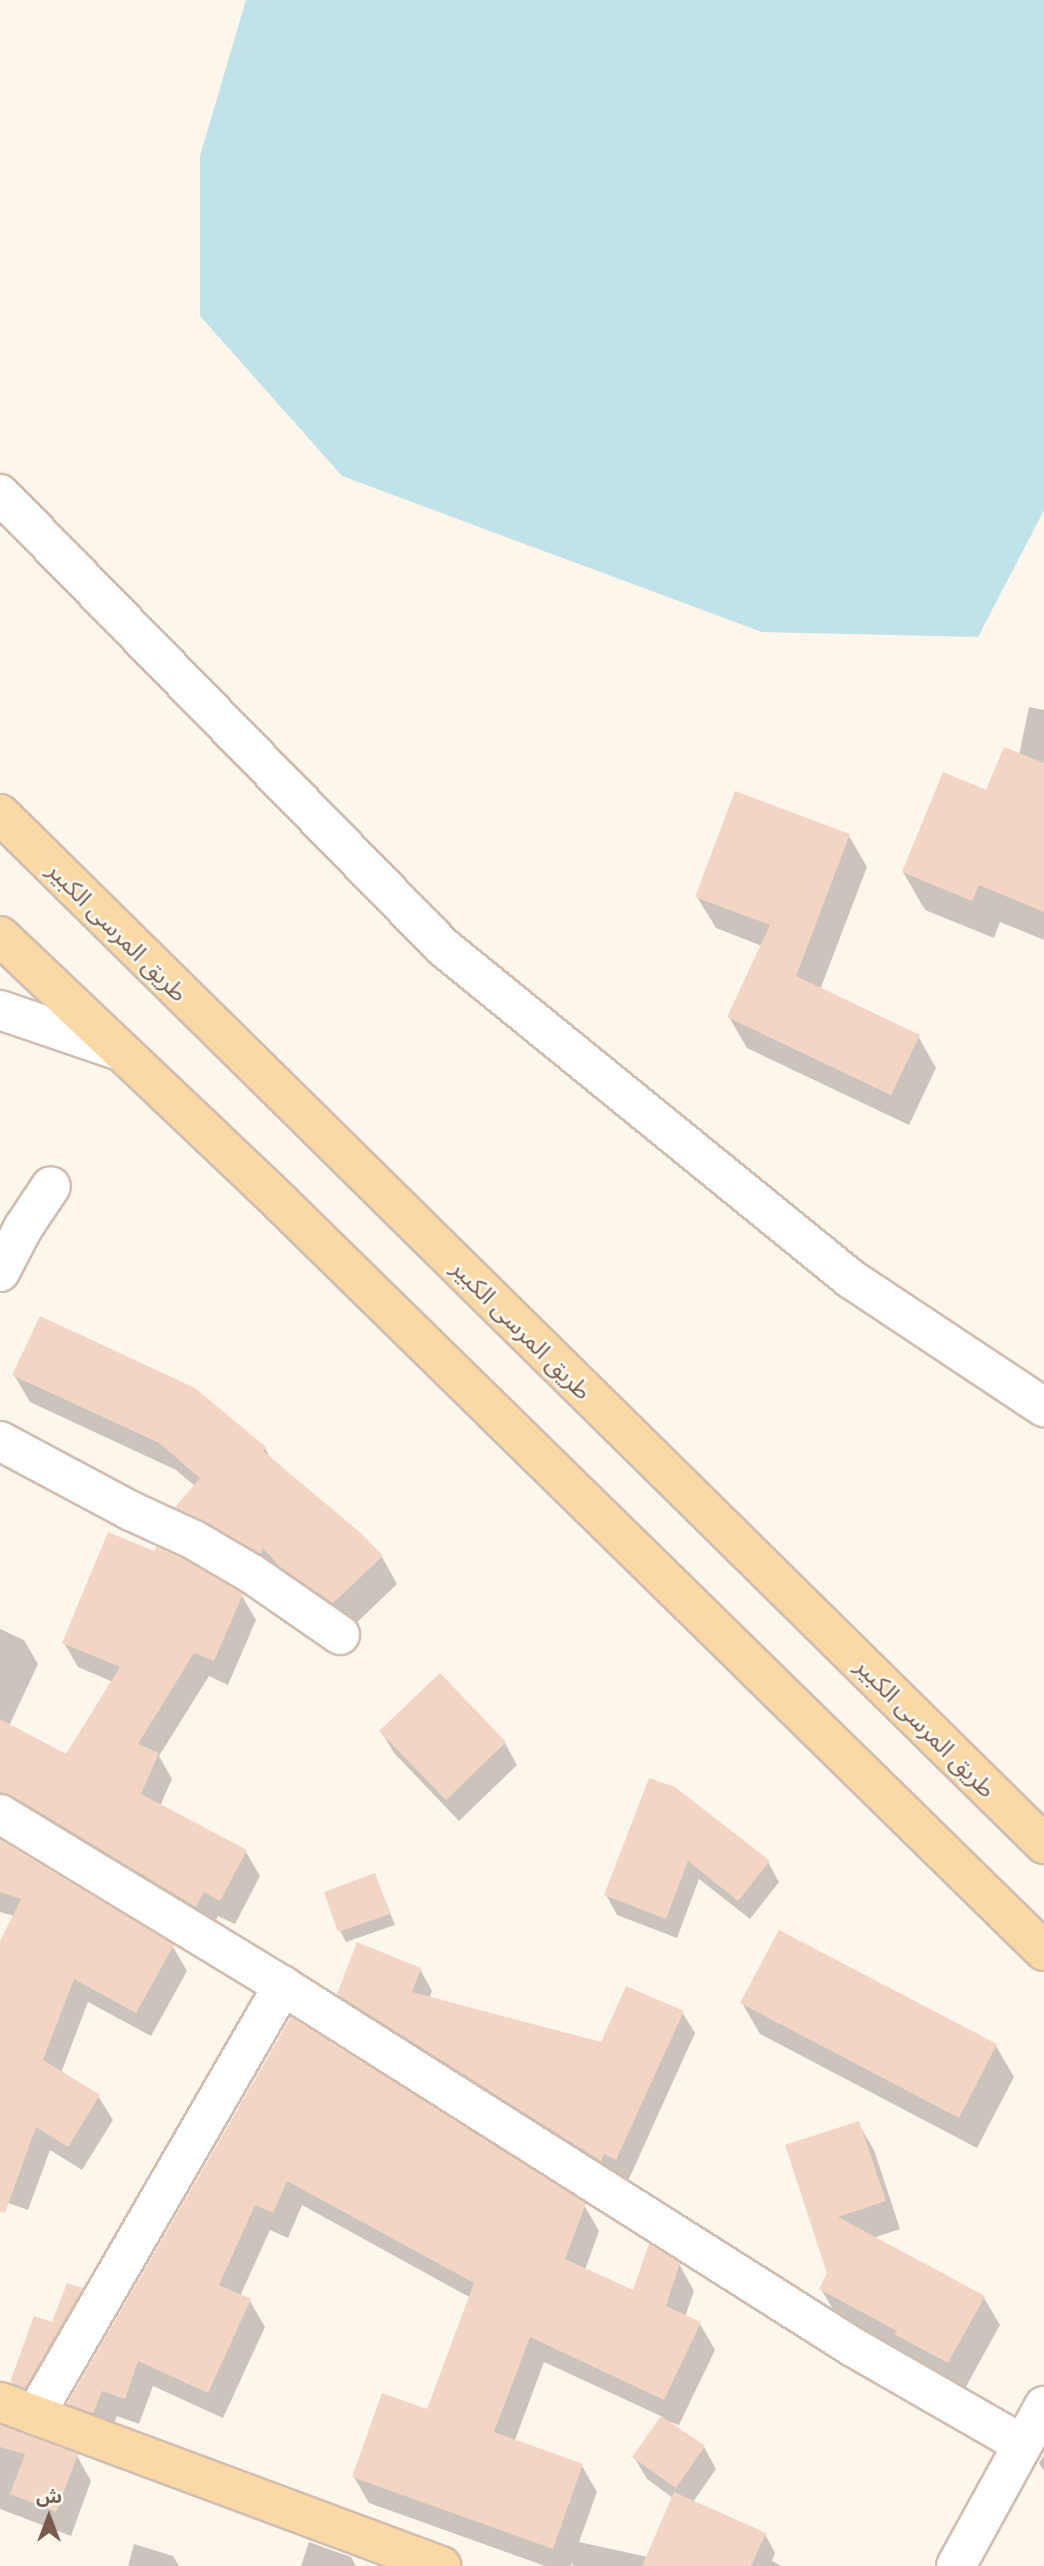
<!DOCTYPE html>
<meta charset="utf-8">
<style>
body{margin:0}
#map{position:relative;width:1044px;height:2566px;overflow:hidden;background:#fdf6ec;font-family:"Noto Sans","Noto Sans Arabic",sans-serif}
div>[style]{position:absolute}
.water>*{inset:0;background:#bfe3e8}
.shadow>*{inset:0;background:#0003}
.building>*{inset:0;background:#f3d5c3}
.roads{filter:drop-shadow(2px 0 #d1beb0) drop-shadow(-2px 0 #d1beb0) drop-shadow(0 2px #d1beb0) drop-shadow(0 -2px #d1beb0)}
.minor>*{height:38px;margin:-19px;padding:0 19px;transform-origin:19px;border-radius:19px;background:#fff}
.major>*{height:38px;margin:-19px;padding:0 19px;transform-origin:19px;border-radius:19px;background:#fbd9a5}
span{translate:-50% -50%;white-space:nowrap;text-align:center;line-height:1.15;-webkit-text-stroke:5px #fffaf3;paint-order:stroke}
.street-label{font-size:24px;color:#7a5c4d}
.north{position:absolute;left:14px;top:2482px;width:70px;height:70px;-webkit-text-stroke:5px #fffaf3;paint-order:stroke;rotate:0deg;font-size:19px;font-weight:700;line-height:28px;text-align:center;color:#7a5c4d}
.north::after{content:'';display:block;margin:auto;width:24px;height:32px;background:#7a5c4d;clip-path:polygon(50% 0,100% 100%,50% 72%,0 100%)}
</style>
<div id="map">
<div class="water">
<i style="clip-path:polygon(246px 0,1044px 0,1044px 510px,978px 637px,762px 632px,342px 476px,200px 316px,200px 156px)"></i>
</div>
<div class="shadow">
<i style="clip-path:polygon(1029px 707px,1044px 710px,1044px 940px,1000px 922px,994px 938px,925px 910px,903px 872px,987px 792px,1019px 755px)"></i>
<i style="clip-path:polygon(849px 836px,867px 867px,820px 990px,918px 1036px,936px 1068px,909px 1125px,747px 1048px,729px 1017px,762px 946px,716px 928px,697px 897px)"></i>
<i style="clip-path:polygon(14px 1375px,265px 1448px,272px 1461px,382px 1557px,397px 1584px,349px 1630px,192px 1534px,177px 1507px,195px 1486px,176px 1470px,30px 1402px)"></i>
<i style="clip-path:polygon(242px 1596px,256px 1620px,228px 1685px,209px 1676px,159px 1756px,172px 1779px,160px 1806px,246px 1852px,260px 1876px,235px 1924px,218px 1916px,210px 1931px,0 1823px,0 1629px,24px 1640px,38px 1664px,9px 1726px,66px 1757px,113px 1682px,78px 1667px,64px 1643px)"></i>
<i style="clip-path:polygon(381px 1731px,505px 1743px,517px 1765px,459px 1821px,394px 1753px)"></i>
<i style="clip-path:polygon(650px 1780px,768px 1862px,779px 1882px,750px 1919px,699px 1879px,677px 1938px,617px 1915px,606px 1895px)"></i>
<i style="clip-path:polygon(0 1842px,173px 1947px,187px 1971px,151px 2036px,88px 2002px,61px 2073px,98px 2096px,113px 2120px,82px 2170px,50px 2150px,28px 2210px,0 2200px,0 2061px,50px 1926px,0 1912px)"></i>
<i style="clip-path:polygon(375px 1875px,395px 1925px,346px 1942px,340px 1931px)"></i>
<i style="clip-path:polygon(780px 1932px,996px 2046px,1014px 2077px,977px 2148px,760px 2034px,742px 2003px)"></i>
<i style="clip-path:polygon(420px 1969px,432px 1991px,429px 1998px,602px 2044px,682px 2012px,695px 2033px,628px 2181px,351px 2015px,339px 1994px)"></i>
<i style="clip-path:polygon(evenodd,291px 2019px,584px 2205px,599px 2231px,585px 2270px,634px 2293px,679px 2264px,694px 2291px,685px 2317px,700px 2324px,715px 2350px,679px 2425px,664px 2420px,704px 2447px,716px 2469px,693px 2502px,765px 2534px,775px 2553px,772px 2561px,782px 2566px,573px 2566px,572px 2563px,571px 2566px,545px 2566px,369px 2503px,354px 2477px,428px 2412px,471px 2298px,302px 2205px,288px 2238px,270px 2230px,240px 2296px,250px 2301px,265px 2327px,223px 2418px,153px 2386px,139px 2424px,117px 2416px,108px 2438px,84px 2429px,69px 2404px,291px 2019px,544px 2362px,663px 2417px,634px 2457px,647px 2479px,673px 2498px,648px 2557px,579px 2542px,597px 2492px,582px 2466px,515px 2440px,544px 2362px)"></i>
<i style="clip-path:polygon(858px 2123px,874px 2150px,900px 2229px,873px 2238px,984px 2298px,1000px 2325px,964px 2390px,837px 2316px,821px 2289px,829px 2273px,787px 2146px)"></i>
<i style="clip-path:polygon(82px 2290px,100px 2321px,30px 2414px,12px 2382px)"></i>
<i style="clip-path:polygon(0 2427px,77px 2456px,91px 2481px,71px 2536px,0 2509px)"></i>
<i style="clip-path:polygon(1044px 2455px,1044px 2471px,1039px 2463px)"></i>
<i style="clip-path:polygon(309px 2542px,351px 2557px,356px 2566px,301px 2566px)"></i>
<i style="clip-path:polygon(134px 2544px,173px 2556px,179px 2566px,128px 2566px)"></i>
</div>
<div class="building">
<i style="clip-path:polygon(1004px 747px,1044px 763px,1044px 912px,979px 885px,972px 901px,902px 872px,943px 772px,986px 790px)"></i>
<i style="clip-path:polygon(735px 791px,850px 834px,796px 976px,920px 1035px,891px 1095px,727px 1017px,770px 925px,695px 897px)"></i>
<i style="clip-path:polygon(40px 1316px,195px 1388px,266px 1447px,263px 1451px,362px 1534px,383px 1556px,333px 1603px,281px 1568px,263px 1548px,261px 1554px,175px 1507px,200px 1478px,159px 1443px,12px 1375px)"></i>
<i style="clip-path:polygon(108px 1532px,154px 1551px,156px 1547px,184px 1559px,243px 1594px,214px 1661px,194px 1653px,138px 1744px,159px 1753px,141px 1794px,247px 1850px,220px 1901px,204px 1892px,196px 1907px,11px 1795px,0 1792px,0 1719px,66px 1754px,120px 1667px,62px 1643px)"></i>
<i style="clip-path:polygon(440px 1673px,506px 1742px,446px 1800px,379px 1731px)"></i>
<i style="clip-path:polygon(649px 1778px,675px 1787px,770px 1861px,738px 1901px,688px 1861px,666px 1919px,604px 1895px)"></i>
<i style="clip-path:polygon(0 1840px,174px 1945px,136px 2013px,74px 1979px,43px 2060px,100px 2095px,68px 2147px,36px 2127px,5px 2213px,0 2212px,0 1941px,21px 1899px,0 1892px)"></i>
<i style="clip-path:polygon(375px 1873px,390px 1914px,338px 1932px,324px 1892px)"></i>
<i style="clip-path:polygon(779px 1930px,997px 2044px,959px 2118px,740px 2003px)"></i>
<i style="clip-path:polygon(357px 1942px,421px 1968px,412px 1992px,601px 2042px,626px 1986px,684px 2011px,616px 2160px,604px 2154px,601px 2161px,337px 1994px)"></i>
<i style="clip-path:polygon(291px 2017px,586px 2203px,565px 2259px,633px 2290px,649px 2244px,680px 2263px,666px 2306px,701px 2322px,664px 2400px,530px 2337px,494px 2432px,583px 2464px,553px 2549px,352px 2477px,382px 2393px,427px 2409px,474px 2283px,287px 2181px,273px 2213px,255px 2205px,219px 2285px,251px 2299px,208px 2393px,138px 2361px,125px 2399px,102px 2391px,93px 2413px,67px 2404px)"></i>
<i style="clip-path:polygon(859px 2121px,886px 2201px,838px 2217px,985px 2296px,948px 2363px,894px 2334px,897px 2331px,819px 2289px,827px 2273px,785px 2145px)"></i>
<i style="clip-path:polygon(67px 2283px,83px 2288px,25px 2388px,10px 2382px,34px 2316px,52px 2322px)"></i>
<i style="clip-path:polygon(661px 2416px,705px 2446px,676px 2488px,632px 2457px)"></i>
<i style="clip-path:polygon(0 2425px,78px 2454px,56px 2512px,10px 2494px,25px 2454px,0 2447px)"></i>
<i style="clip-path:polygon(674px 2492px,766px 2533px,751px 2566px,642px 2566px)"></i>
</div>
<div class="roads">
<div class="minor">
<i style="left:0;top:494px;width:634px;rotate:45.64deg"></i>
<i style="left:443px;top:947px;width:526px;rotate:39.14deg"></i>
<i style="left:851px;top:1279px;width:232px;rotate:33.6deg"></i>
<i style="left:0;top:1010px;width:124px;rotate:18.9deg"></i>
<i style="left:0;top:1272px;width:50px;rotate:-62.4deg"></i>
<i style="left:23px;top:1228px;width:50px;rotate:-56.3deg"></i>
<i style="left:0;top:1441px;width:149px;rotate:28.1deg"></i>
<i style="left:131px;top:1511px;width:69px;rotate:24.7deg"></i>
<i style="left:194px;top:1540px;width:67px;rotate:30.4deg"></i>
<i style="left:252px;top:1574px;width:107px;rotate:34.7deg"></i>
<i style="left:0;top:1814px;width:331px;rotate:31.3deg"></i>
<i style="left:283px;top:1986px;width:675px;rotate:32.35deg"></i>
<i style="left:853px;top:2347px;width:195px;rotate:29.9deg"></i>
<i style="left:35px;top:2415px;width:496px;rotate:-60deg"></i>
<i style="left:956px;top:2566px;width:183px;rotate:-61.2deg"></i>
</div>
<div class="major">
<i style="left:0;top:814px;width:1467px;rotate:44.61deg"></i>
<i style="left:0;top:936px;width:386px;rotate:43.5deg"></i>
<i style="left:280px;top:1202px;width:1070px;rotate:44.43deg"></i>
<i style="left:0;top:2402px;width:471px;rotate:20.4deg"></i>
</div>
</div>
<div class="street-label">
<span style="left:118px;top:931px;rotate:45deg">طريق المرسى الكبير</span>
<span style="left:522px;top:1329px;rotate:45deg">طريق المرسى الكبير</span>
<span style="left:926px;top:1727px;rotate:45deg">طريق المرسى الكبير</span>
</div>
<div class="north">ش</div>
</div>
